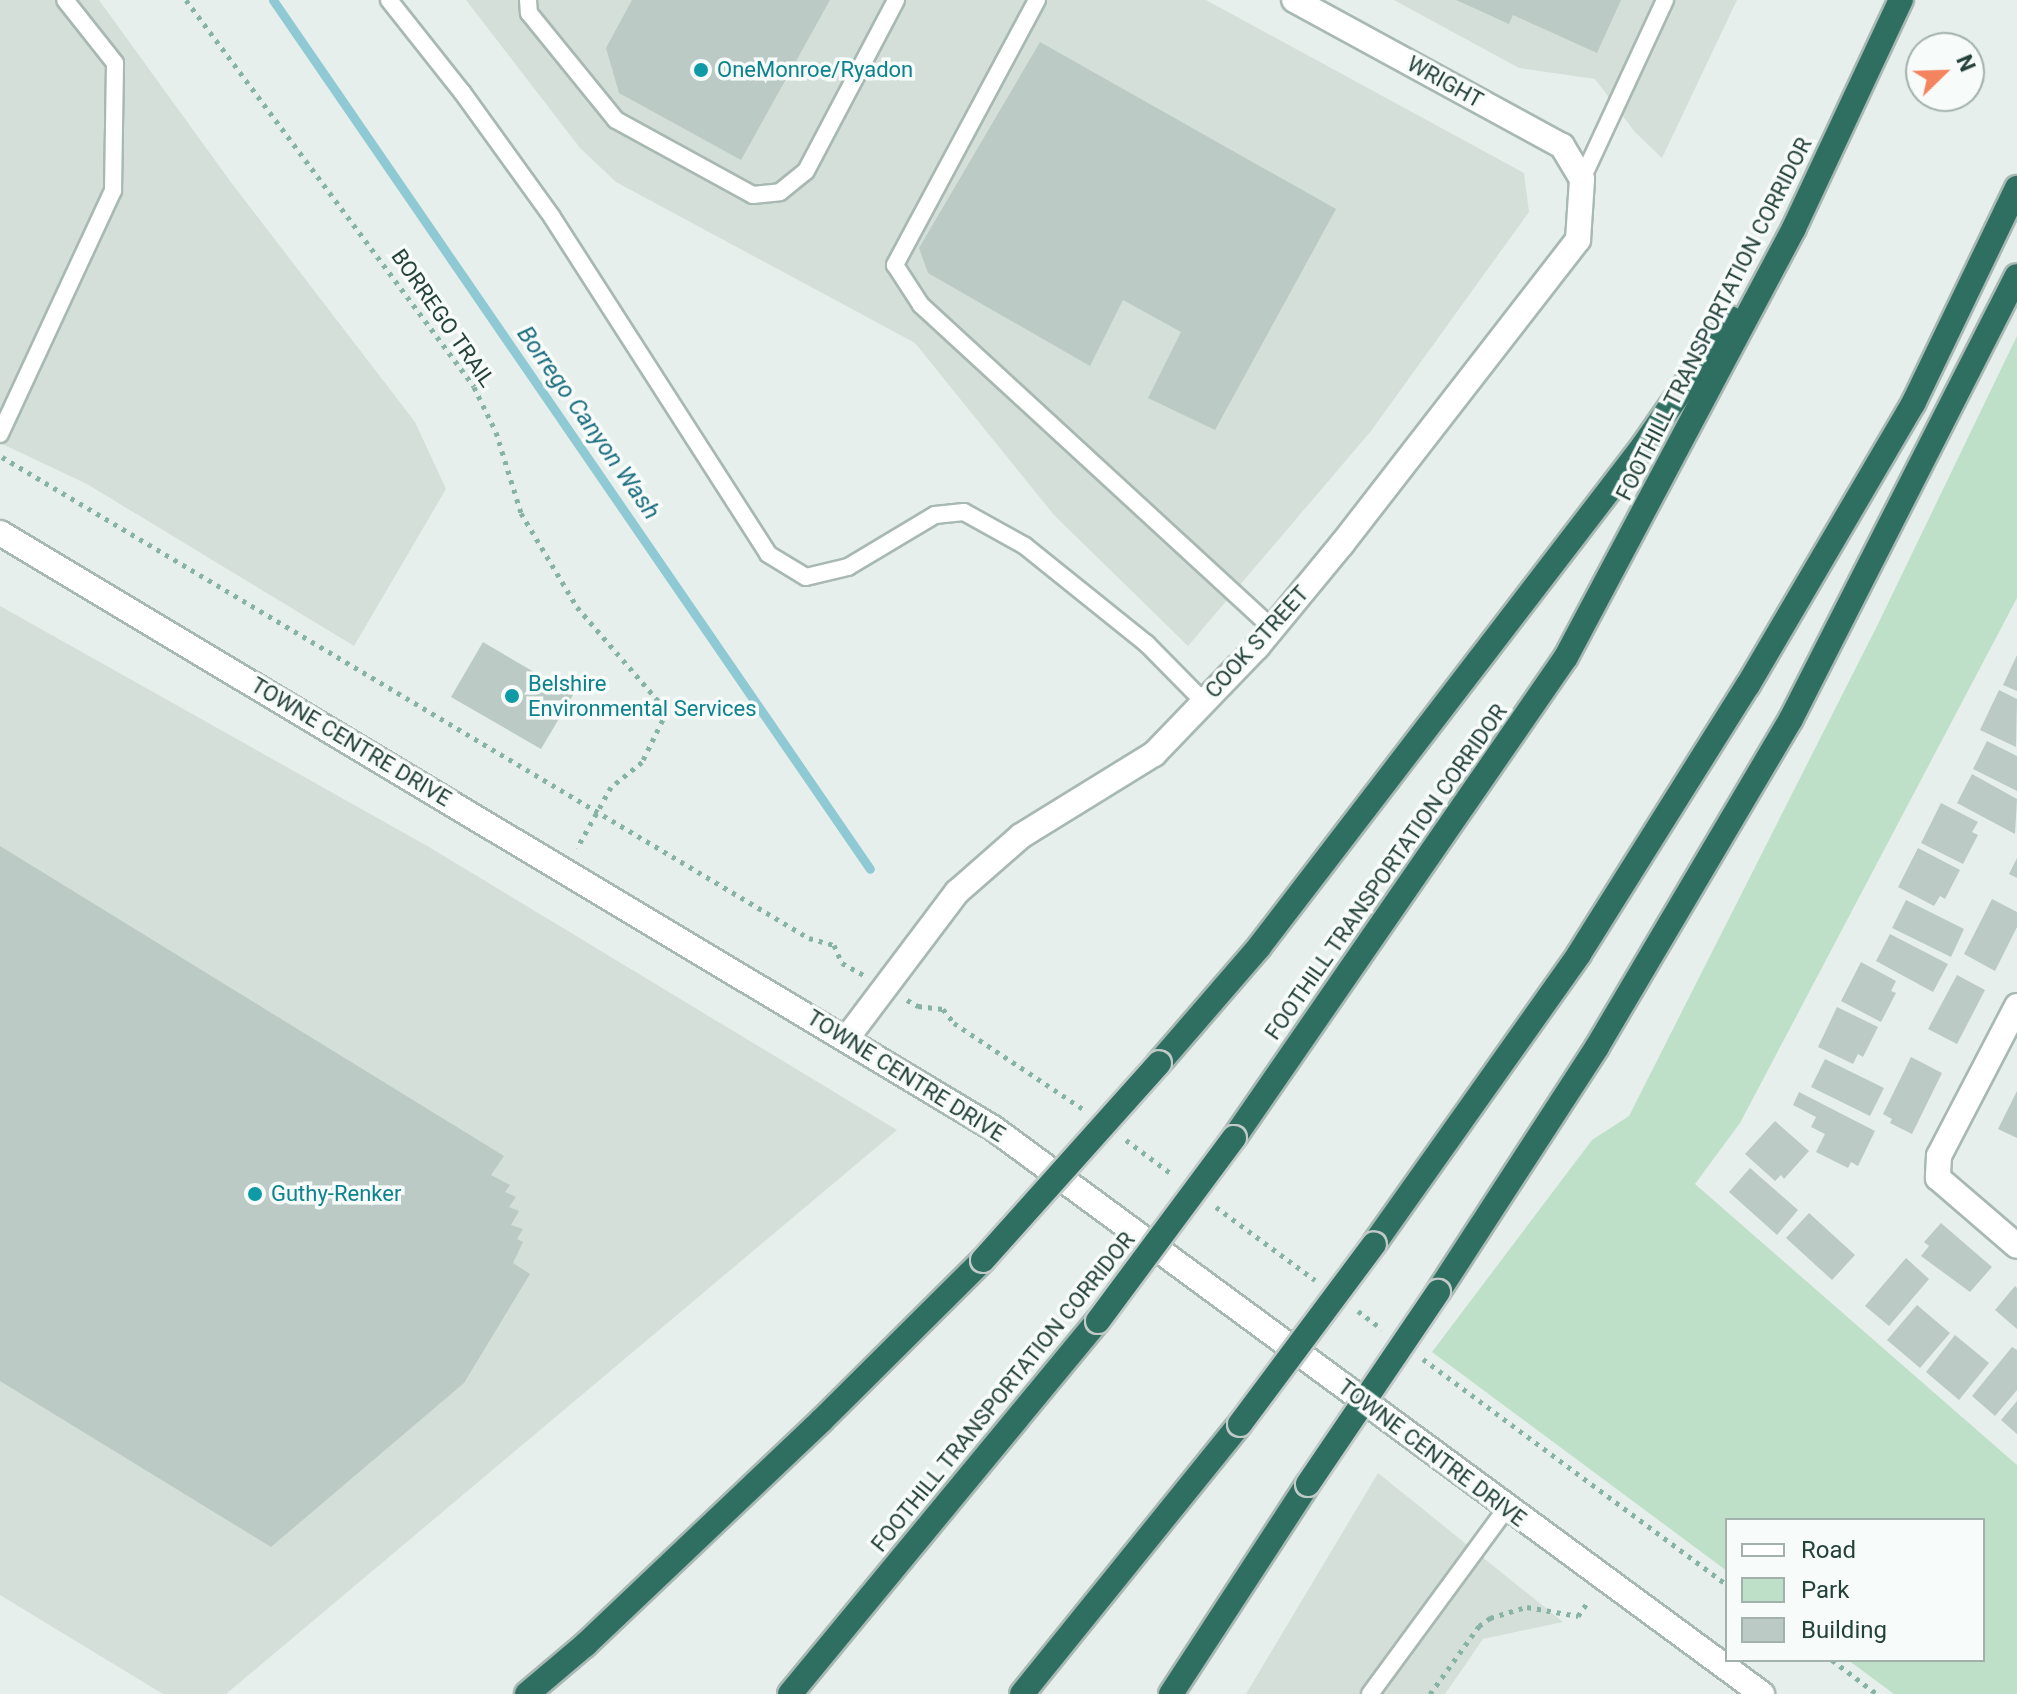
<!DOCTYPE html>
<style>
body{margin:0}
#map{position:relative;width:2017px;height:1694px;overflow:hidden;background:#e6efeb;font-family:Roboto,sans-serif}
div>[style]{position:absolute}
.built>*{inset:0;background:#d4dfda}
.green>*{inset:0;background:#bfe0c8}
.stream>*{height:9px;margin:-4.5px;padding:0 4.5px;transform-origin:4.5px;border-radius:4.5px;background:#8ec9d4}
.building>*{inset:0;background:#bbcac4}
.path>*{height:5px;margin-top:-2.5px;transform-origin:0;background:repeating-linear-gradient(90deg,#86b3a5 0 4px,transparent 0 10px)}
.roads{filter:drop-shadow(2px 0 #a8b8b2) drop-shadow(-2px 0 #a8b8b2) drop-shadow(0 2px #a8b8b2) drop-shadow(0 -2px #a8b8b2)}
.service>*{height:16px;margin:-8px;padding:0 8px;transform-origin:8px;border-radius:8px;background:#fff}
.minor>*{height:24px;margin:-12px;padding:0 12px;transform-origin:12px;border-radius:12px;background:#fff}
.tertiary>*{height:24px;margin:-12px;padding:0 12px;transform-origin:12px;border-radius:12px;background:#fff}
.motorway>*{height:24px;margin:-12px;padding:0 12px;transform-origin:12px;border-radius:12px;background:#2f6f62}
.bridges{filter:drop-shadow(2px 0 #c2cac8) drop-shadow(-2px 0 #c2cac8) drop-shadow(0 2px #c2cac8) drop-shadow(0 -2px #c2cac8)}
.motorway-bridge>*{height:24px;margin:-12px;padding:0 12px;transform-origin:12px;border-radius:12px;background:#2f6f62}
.dots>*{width:22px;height:22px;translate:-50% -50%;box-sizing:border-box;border:4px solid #f7fbf9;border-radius:50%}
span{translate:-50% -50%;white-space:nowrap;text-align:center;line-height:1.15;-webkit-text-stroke:7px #f7fbf9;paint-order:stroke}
.culture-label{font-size:22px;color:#0d838f}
.left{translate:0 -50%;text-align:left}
.street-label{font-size:22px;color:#24423a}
.water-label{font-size:24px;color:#1c6f80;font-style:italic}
.legend{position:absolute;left:1725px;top:1518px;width:260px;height:144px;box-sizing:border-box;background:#f7fbf9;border:2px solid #a3b1ad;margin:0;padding:10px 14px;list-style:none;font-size:24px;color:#24423a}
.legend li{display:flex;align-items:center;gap:16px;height:40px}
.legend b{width:40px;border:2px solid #a3b1ad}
.north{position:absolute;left:1905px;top:32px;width:80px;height:80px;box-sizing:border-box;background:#f7fbf9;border:2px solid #a3b1ad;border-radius:50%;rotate:67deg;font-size:22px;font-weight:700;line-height:32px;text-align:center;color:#24423a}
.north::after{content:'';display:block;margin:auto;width:28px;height:36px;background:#f4845f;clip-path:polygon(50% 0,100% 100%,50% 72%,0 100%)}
</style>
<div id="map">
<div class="built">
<i style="clip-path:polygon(0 0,99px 0,230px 181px,415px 422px,446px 489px,354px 646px,87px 484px,0 443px)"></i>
<i style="clip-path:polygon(466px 0,1206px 0,1524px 173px,1529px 212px,1371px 431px,1188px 646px,1054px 515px,915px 343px,616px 182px,580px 148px)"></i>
<i style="clip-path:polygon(1394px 0,1737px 0,1662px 158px,1634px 131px,1595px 79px,1519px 68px)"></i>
<i style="clip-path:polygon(0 606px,429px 847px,897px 1130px,226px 1694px,163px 1694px,0 1595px)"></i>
<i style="clip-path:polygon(1378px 1473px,1563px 1622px,1483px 1639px,1445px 1694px,1246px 1694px)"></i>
</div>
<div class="green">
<i style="clip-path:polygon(2017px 336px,2017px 598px,1740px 1123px,1695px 1184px,2017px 1465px,2017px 1694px,1894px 1694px,1848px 1660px,1983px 1660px,1983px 1520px,1727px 1520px,1727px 1571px,1432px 1352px,1592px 1140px,1629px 1116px,1878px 624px)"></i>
</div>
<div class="stream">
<i style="left:273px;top:0;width:1054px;rotate:55.51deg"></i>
</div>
<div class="building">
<i style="clip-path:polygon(632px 0,830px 0,741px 160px,619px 93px,606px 48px)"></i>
<i style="clip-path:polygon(1456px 0,1621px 0,1597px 53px,1513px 15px,1509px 24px)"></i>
<i style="clip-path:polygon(1040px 42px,1336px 209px,1215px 430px,1148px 398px,1181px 332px,1123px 300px,1090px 366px,928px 273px,919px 248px)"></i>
<i style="clip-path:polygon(483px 642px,573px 695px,541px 749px,451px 697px)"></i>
<i style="clip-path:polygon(2017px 655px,2017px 691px,2003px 685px)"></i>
<i style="clip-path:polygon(1999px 690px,2017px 699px,2016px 747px,1980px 730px)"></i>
<i style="clip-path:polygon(1987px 741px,2017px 756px,2017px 791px,1973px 769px)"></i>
<i style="clip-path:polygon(1972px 774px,2017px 799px,2015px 834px,1957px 803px)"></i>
<i style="clip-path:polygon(1941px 803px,1978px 822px,1972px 832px,1978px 835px,1963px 864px,1921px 843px)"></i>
<i style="clip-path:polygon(0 846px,504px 1156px,491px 1175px,510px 1185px,505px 1192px,516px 1197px,509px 1207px,519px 1211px,511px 1225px,523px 1229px,517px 1239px,523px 1242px,513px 1263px,530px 1274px,464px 1383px,271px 1547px,0 1381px)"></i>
<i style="clip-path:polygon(1918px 848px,1960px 870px,1945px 899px,1940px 896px,1934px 906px,1898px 887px)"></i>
<i style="clip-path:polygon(2017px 858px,2017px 878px,2009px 874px)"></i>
<i style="clip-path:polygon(1992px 899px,2017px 912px,2017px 927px,1995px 971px,1964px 954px)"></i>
<i style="clip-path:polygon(1906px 900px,1964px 929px,1951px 957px,1892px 928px)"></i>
<i style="clip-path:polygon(1890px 934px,1948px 964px,1933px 992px,1876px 961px)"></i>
<i style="clip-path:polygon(1861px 962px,1896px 981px,1891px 991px,1896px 993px,1881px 1022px,1841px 1001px)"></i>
<i style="clip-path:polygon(1957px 975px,1985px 990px,1957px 1044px,1928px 1029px)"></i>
<i style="clip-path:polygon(1837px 1007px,1878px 1027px,1863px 1057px,1858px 1054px,1853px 1064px,1818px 1047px)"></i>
<i style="clip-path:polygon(1911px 1057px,1942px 1073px,1912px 1134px,1890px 1123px,1892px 1119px,1883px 1114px)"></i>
<i style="clip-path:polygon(1825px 1059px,1884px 1088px,1870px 1116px,1811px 1087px)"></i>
<i style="clip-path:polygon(2017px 1091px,2017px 1138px,1998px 1129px)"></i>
<i style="clip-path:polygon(1799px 1092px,1875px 1131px,1858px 1166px,1851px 1162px,1848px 1168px,1816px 1152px,1825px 1134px,1811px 1127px,1816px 1117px,1793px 1105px)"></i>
<i style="clip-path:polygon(1775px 1121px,1809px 1151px,1784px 1179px,1781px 1175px,1775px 1181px,1745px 1154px)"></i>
<i style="clip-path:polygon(1750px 1168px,1798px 1210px,1777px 1235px,1729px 1192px)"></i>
<i style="clip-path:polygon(1809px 1213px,1855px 1255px,1832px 1280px,1786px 1238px)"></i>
<i style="clip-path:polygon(1941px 1223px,1992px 1267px,1970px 1292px,1921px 1256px,1929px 1246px,1924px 1242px)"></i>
<i style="clip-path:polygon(1906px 1258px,1929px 1279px,1889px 1326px,1865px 1306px)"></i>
<i style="clip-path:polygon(2015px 1286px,2017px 1288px,2017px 1329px,1995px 1310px)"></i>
<i style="clip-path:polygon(1917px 1305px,1950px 1333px,1920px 1368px,1887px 1340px)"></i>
<i style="clip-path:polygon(1955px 1335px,1989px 1363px,1959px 1400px,1926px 1372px)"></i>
<i style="clip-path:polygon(2012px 1347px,2017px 1350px,2017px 1390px,1995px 1416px,1972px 1396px)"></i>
<i style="clip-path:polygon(2017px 1401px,2017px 1434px,2001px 1420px)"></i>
</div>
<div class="path">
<i style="left:186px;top:0;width:482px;rotate:53.3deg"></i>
<i style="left:474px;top:387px;width:50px;rotate:63.9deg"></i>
<i style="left:496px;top:432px;width:85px;rotate:72.8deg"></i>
<i style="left:521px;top:513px;width:109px;rotate:59.2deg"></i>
<i style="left:577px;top:607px;width:138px;rotate:49.1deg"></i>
<i style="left:667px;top:711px;width:57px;rotate:116.1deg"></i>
<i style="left:642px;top:762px;width:40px;rotate:141deg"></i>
<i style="left:611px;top:787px;width:70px;rotate:119.1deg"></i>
<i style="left:2px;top:457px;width:939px;rotate:30.8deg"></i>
<i style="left:809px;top:938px;width:26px;rotate:16deg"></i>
<i style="left:834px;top:945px;width:20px;rotate:66deg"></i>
<i style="left:842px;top:963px;width:25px;rotate:29deg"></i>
<i style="left:907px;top:1000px;width:13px;rotate:29deg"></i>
<i style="left:918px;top:1006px;width:25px;rotate:7deg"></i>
<i style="left:943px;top:1009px;width:18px;rotate:52deg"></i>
<i style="left:954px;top:1023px;width:155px;rotate:33.7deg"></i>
<i style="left:1126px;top:1140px;width:59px;rotate:36.7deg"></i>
<i style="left:1216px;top:1207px;width:123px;rotate:36.4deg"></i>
<i style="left:1358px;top:1311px;width:30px;rotate:37deg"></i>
<i style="left:1423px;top:1359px;width:379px;rotate:36.6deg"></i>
<i style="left:1832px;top:1660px;width:56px;rotate:37.1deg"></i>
<i style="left:1430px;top:1694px;width:84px;rotate:-54.2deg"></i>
<i style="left:1479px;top:1626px;width:14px;rotate:-36deg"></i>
<i style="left:1490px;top:1618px;width:39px;rotate:-17deg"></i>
<i style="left:1527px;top:1607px;width:52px;rotate:10deg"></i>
<i style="left:1578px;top:1616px;width:19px;rotate:-55deg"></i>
</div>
<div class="roads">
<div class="service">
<i style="left:389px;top:0;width:117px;rotate:51.6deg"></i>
<i style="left:462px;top:92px;width:154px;rotate:54.2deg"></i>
<i style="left:552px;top:217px;width:400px;rotate:57.3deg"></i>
<i style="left:768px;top:554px;width:44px;rotate:31.2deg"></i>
<i style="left:806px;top:577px;width:43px;rotate:-13.4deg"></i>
<i style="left:848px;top:567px;width:101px;rotate:-30.9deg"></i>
<i style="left:935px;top:515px;width:29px;rotate:-6deg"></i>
<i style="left:964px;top:512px;width:70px;rotate:29.1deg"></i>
<i style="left:1025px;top:546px;width:156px;rotate:38.8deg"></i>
<i style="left:1147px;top:644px;width:81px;rotate:45.5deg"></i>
<i style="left:528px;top:0;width:13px;rotate:86deg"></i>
<i style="left:529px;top:13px;width:138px;rotate:50.9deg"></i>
<i style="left:616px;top:120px;width:156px;rotate:28.7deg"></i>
<i style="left:753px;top:195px;width:27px;rotate:-6deg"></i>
<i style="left:780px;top:192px;width:33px;rotate:-39deg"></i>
<i style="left:806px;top:171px;width:193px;rotate:-62.2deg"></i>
<i style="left:1037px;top:0;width:301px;rotate:118.2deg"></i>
<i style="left:895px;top:265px;width:48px;rotate:57deg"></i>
<i style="left:921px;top:305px;width:477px;rotate:42.6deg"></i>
<i style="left:1582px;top:179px;width:197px;rotate:-65.1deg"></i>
<i style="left:0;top:434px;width:268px;rotate:-65.1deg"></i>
<i style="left:113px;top:191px;width:128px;rotate:-89.1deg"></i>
<i style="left:115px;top:63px;width:80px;rotate:-128.4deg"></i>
<i style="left:1370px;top:1694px;width:230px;rotate:-53.7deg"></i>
</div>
<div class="minor">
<i style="left:2017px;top:1006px;width:169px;rotate:117.5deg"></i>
<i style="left:1939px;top:1156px;width:22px;rotate:93deg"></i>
<i style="left:1938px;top:1178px;width:104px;rotate:40.7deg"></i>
<i style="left:847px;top:1038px;width:183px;rotate:-53deg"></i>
<i style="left:957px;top:892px;width:85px;rotate:-41.2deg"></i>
<i style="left:1021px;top:836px;width:156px;rotate:-31.7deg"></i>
<i style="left:1154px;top:754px;width:149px;rotate:-46.1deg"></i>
<i style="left:1257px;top:647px;width:134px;rotate:-50.5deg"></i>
<i style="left:1342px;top:544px;width:385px;rotate:-52.2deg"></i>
<i style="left:1578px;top:240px;width:61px;rotate:-86.2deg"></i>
<i style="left:1582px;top:179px;width:39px;rotate:-121deg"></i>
<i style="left:1562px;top:146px;width:305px;rotate:-151.4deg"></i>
</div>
<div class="tertiary">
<i style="left:0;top:533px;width:1158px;rotate:30.93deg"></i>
<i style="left:993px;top:1128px;width:955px;rotate:36.35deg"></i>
</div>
<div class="motorway">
<i style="left:1159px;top:1063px;width:153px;rotate:-49.2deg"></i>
<i style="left:1259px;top:947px;width:631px;rotate:-52.53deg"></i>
<i style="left:1643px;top:446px;width:155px;rotate:-55.3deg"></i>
<i style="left:1234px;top:1138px;width:584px;rotate:-55.39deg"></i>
<i style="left:1566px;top:657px;width:486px;rotate:-62deg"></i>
<i style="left:1794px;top:228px;width:252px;rotate:-64.9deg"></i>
<i style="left:1374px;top:1244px;width:355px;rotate:-54.7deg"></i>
<i style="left:1579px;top:954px;width:318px;rotate:-57.9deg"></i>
<i style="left:1748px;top:685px;width:326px;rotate:-59.6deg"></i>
<i style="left:1913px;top:404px;width:240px;rotate:-64.3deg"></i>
<i style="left:1438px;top:1292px;width:292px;rotate:-57deg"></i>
<i style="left:1597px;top:1047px;width:381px;rotate:-59.4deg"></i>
<i style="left:1791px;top:719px;width:497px;rotate:-63deg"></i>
<i style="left:527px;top:1694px;width:76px;rotate:-40.2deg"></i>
<i style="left:585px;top:1645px;width:325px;rotate:-43.5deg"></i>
<i style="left:821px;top:1421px;width:228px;rotate:-44.8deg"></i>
<i style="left:790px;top:1694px;width:484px;rotate:-50.5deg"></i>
<i style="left:1022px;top:1694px;width:347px;rotate:-51.1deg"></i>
<i style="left:1171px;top:1694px;width:251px;rotate:-56.9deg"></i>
</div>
</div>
<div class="bridges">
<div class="motorway-bridge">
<i style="left:983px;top:1260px;width:264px;rotate:-48.2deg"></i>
<i style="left:1098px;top:1321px;width:228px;rotate:-53.4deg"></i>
<i style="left:1240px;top:1424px;width:224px;rotate:-53.3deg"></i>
<i style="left:1308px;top:1484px;width:232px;rotate:-55.9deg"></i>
</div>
</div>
<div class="dots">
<i style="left:701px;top:70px;background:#0f9aa8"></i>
<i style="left:512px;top:696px;background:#0f9aa8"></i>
<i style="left:255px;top:1194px;background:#0f9aa8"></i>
</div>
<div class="culture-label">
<span class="left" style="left:717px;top:70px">OneMonroe/Ryadon</span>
<span class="left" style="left:528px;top:696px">Belshire<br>Environmental Services</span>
<span class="left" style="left:271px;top:1194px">Guthy-Renker</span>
</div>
<div class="street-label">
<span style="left:1445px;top:82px;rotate:29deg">WRIGHT</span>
<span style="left:443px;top:318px;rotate:55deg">BORREGO TRAIL</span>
<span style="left:1714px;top:319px;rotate:-63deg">FOOTHILL TRANSPORTATION CORRIDOR</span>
<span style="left:1257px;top:642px;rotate:-48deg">COOK STREET</span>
<span style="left:351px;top:742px;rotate:31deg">TOWNE CENTRE DRIVE</span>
<span style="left:1386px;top:872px;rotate:-55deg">FOOTHILL TRANSPORTATION CORRIDOR</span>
<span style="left:906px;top:1076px;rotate:32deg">TOWNE CENTRE DRIVE</span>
<span style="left:1003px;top:1392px;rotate:-51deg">FOOTHILL TRANSPORTATION CORRIDOR</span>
<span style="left:1432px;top:1453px;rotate:37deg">TOWNE CENTRE DRIVE</span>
</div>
<div class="water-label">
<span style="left:588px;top:423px;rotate:55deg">Borrego Canyon Wash</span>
</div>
<ul class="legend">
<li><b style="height:10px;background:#fff"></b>Road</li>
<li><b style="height:22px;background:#bfe0c8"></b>Park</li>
<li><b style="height:22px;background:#bbcac4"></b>Building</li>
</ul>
<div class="north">N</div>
</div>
